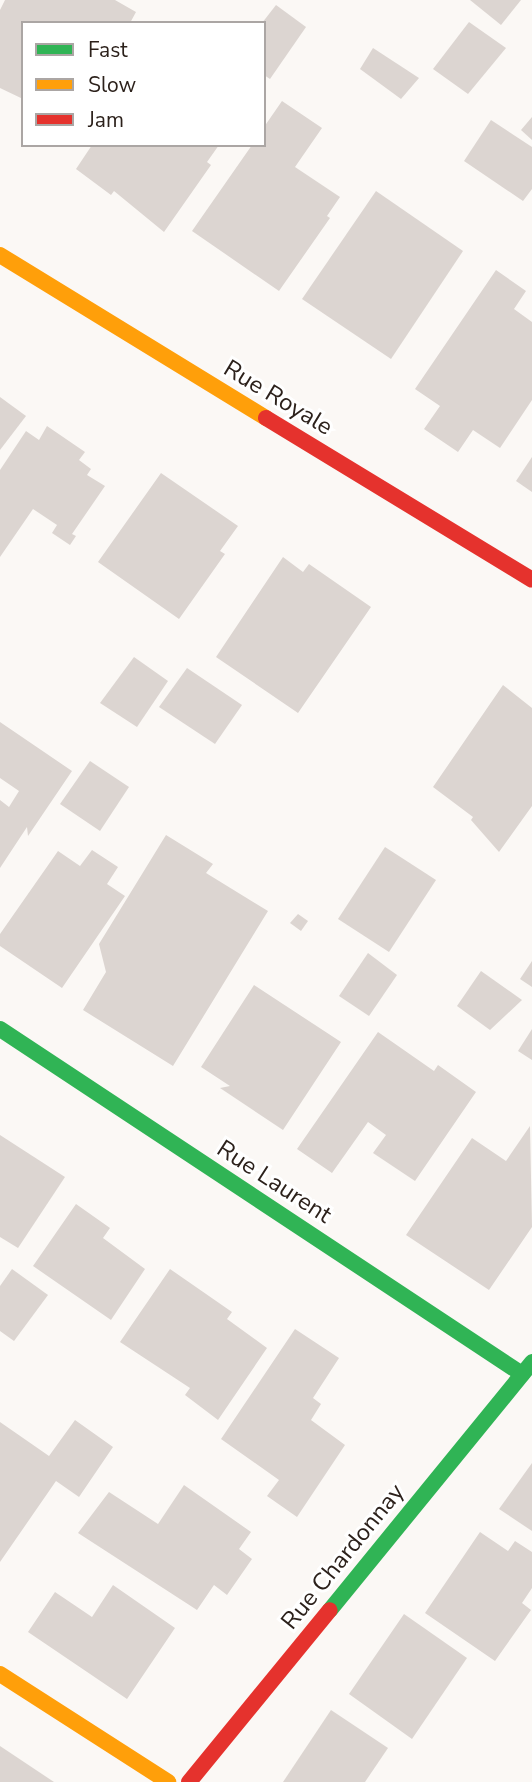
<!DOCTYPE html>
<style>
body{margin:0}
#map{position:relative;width:532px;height:1782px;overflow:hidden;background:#fbf8f5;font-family:"Nunito Sans",sans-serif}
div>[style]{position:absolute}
.building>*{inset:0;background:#dcd5d1}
.fast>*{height:16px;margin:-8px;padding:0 8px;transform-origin:8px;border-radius:8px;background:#30b455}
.slow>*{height:16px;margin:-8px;padding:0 8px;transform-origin:8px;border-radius:8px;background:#ff9f0a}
.jam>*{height:16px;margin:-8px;padding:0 8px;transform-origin:8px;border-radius:8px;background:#e5322d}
span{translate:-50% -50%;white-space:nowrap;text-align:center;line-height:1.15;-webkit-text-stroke:6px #fff;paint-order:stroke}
.street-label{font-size:24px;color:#2c211b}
.legend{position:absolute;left:21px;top:21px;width:245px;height:126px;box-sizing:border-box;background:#fff;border:2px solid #aba6a4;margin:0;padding:9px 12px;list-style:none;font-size:21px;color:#2c211b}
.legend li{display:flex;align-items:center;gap:14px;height:35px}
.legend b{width:35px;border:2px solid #aba6a4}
</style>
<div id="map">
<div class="building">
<i style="clip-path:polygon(5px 0,115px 0,136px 12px,130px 23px,23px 23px,23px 99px,0 88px,0 10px)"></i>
<i style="clip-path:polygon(470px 0,521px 0,501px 25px)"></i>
<i style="clip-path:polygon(276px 5px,306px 27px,270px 79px,264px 75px,262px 23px)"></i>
<i style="clip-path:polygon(469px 22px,506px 48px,468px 94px,433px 69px)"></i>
<i style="clip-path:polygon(373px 48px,419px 78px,401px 99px,360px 69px)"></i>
<i style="clip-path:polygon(282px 101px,322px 128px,295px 167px,340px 197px,327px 216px,330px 218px,279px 291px,192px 231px,252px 145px,264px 145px,264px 127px)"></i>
<i style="clip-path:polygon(532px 117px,532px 140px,521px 130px)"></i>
<i style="clip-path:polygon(491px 120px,532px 147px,532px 189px,523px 201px,464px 161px)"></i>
<i style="clip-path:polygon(92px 145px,219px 145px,207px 162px,211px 165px,164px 232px,114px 191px,111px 195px,76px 169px)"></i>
<i style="clip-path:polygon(376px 191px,463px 251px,391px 359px,302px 299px)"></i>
<i style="clip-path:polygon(496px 270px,526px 291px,514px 309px,532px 322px,532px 400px,500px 448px,473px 430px,458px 452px,424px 429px,440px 406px,415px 389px)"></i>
<i style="clip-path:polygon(0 397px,26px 416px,0 450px)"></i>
<i style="clip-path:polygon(47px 426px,85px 452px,79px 460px,91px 469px,87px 475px,105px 486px,72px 534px,76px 536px,70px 545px,52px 533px,57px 525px,33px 509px,0 557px,0 470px,26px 431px,39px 440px)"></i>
<i style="clip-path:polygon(532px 457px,532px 492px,516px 481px)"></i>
<i style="clip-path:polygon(161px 473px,238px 526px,220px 551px,225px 554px,179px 619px,98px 562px)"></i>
<i style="clip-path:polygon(283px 557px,303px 572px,309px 564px,371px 607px,298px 713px,216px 657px)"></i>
<i style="clip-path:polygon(134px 657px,168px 681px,137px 727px,100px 703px)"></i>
<i style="clip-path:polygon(187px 668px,242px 705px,215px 744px,159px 707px)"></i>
<i style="clip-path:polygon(503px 685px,532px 708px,532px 806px,499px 852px,471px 820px,473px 817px,433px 787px)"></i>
<i style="clip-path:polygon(0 722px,72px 771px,28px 836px,27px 827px,0 868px,0 800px,9px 807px,19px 791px,0 778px)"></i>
<i style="clip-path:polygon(90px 761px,129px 787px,100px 831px,60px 804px)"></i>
<i style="clip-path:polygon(166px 835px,213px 864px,206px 873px,268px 911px,173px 1066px,83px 1010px,106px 972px,99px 944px)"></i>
<i style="clip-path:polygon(385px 847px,436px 880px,389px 952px,338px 919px)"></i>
<i style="clip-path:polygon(92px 850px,118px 867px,107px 884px,125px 896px,62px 988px,0 946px,0 934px,58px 851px,80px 866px)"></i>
<i style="clip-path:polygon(298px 914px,308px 921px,301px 931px,290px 923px)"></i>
<i style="clip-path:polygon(368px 953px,397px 975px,369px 1016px,339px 996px)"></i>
<i style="clip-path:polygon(532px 961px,532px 987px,520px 979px)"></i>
<i style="clip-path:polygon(481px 971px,522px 1000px,490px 1030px,457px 1006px)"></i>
<i style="clip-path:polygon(254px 985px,341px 1042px,283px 1130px,220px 1088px,230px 1086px,201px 1067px)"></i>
<i style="clip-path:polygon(532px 1029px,532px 1060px,518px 1051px)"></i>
<i style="clip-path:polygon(378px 1032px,434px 1071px,438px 1065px,476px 1092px,415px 1181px,373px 1153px,386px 1135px,368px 1122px,332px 1173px,297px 1149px)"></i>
<i style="clip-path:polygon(530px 1126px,532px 1227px,489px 1290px,406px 1235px,472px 1138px,506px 1161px)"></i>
<i style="clip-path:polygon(0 1135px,65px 1177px,18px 1248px,0 1237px)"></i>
<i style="clip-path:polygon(76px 1204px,110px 1228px,103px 1238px,145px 1269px,111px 1320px,33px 1266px)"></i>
<i style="clip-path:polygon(12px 1269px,48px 1295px,14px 1341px,0 1331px,0 1286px)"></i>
<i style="clip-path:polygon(170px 1269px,232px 1312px,227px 1319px,267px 1348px,218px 1420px,185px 1395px,190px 1388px,120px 1342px)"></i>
<i style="clip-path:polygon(295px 1329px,339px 1358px,313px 1398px,321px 1404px,311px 1420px,345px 1445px,297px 1517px,267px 1496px,279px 1480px,221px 1439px)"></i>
<i style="clip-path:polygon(75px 1420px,113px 1447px,79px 1497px,56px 1481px,0 1562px,0 1422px,49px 1456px)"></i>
<i style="clip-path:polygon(532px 1463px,532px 1531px,499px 1509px)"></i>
<i style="clip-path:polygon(184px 1485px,251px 1532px,239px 1549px,252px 1559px,227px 1595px,214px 1585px,197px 1610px,78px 1533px,109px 1492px,158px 1524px)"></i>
<i style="clip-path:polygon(480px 1532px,508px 1551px,515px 1541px,532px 1552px,532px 1588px,522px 1603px,531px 1610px,495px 1661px,425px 1613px)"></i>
<i style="clip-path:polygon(113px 1585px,175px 1628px,127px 1699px,28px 1632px,55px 1592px,92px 1617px)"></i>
<i style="clip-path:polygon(404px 1614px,467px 1658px,412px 1739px,349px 1694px)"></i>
<i style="clip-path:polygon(331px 1710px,388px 1748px,365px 1782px,283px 1782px)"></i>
<i style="clip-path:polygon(0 1746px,54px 1782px,0 1782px)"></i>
</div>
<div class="fast">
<i style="left:0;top:1029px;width:626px;rotate:33.46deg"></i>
<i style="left:330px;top:1610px;width:320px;rotate:-50.8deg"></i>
</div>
<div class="slow">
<i style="left:0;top:255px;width:312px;rotate:31.5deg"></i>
<i style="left:0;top:1674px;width:200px;rotate:32.7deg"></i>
</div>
<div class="jam">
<i style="left:266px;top:418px;width:311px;rotate:31.3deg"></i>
<i style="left:189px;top:1782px;width:222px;rotate:-50.7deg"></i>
</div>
<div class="street-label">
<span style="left:278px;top:398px;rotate:31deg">Rue Royale</span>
<span style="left:274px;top:1182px;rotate:33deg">Rue Laurent</span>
<span style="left:343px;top:1557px;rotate:-51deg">Rue Chardonnay</span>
</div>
<ul class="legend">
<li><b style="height:9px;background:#30b455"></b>Fast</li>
<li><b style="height:9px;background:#ff9f0a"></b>Slow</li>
<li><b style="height:9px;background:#e5322d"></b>Jam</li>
</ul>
</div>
